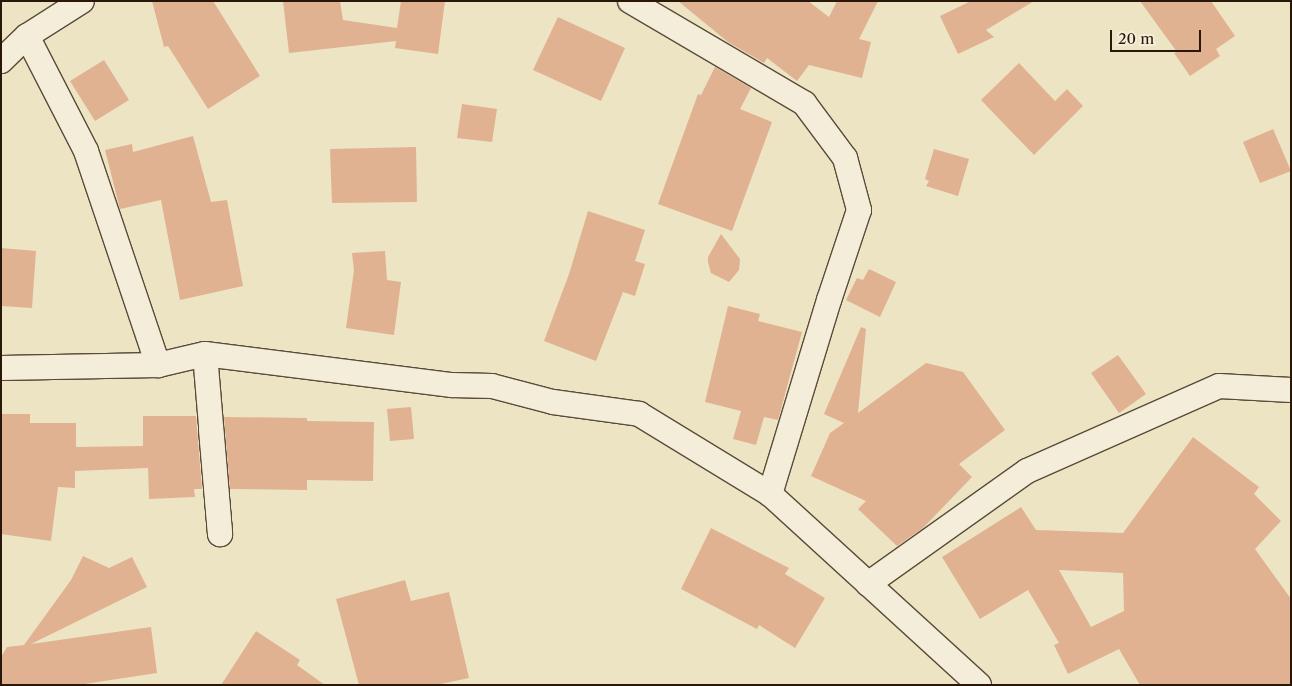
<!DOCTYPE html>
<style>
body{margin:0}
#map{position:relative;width:1292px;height:686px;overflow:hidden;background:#ede4c4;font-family:"Libre Caslon Text",serif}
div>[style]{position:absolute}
.building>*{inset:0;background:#e0b292}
.roads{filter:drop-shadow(1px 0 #5a4b38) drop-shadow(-1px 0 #5a4b38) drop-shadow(0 1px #5a4b38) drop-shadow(0 -1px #5a4b38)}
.street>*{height:24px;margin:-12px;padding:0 12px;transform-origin:12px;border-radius:12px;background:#f3edd9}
span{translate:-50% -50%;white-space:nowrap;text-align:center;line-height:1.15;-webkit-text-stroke:5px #f3edd9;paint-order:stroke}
.frame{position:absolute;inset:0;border:2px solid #29180a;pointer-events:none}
.scale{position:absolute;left:1110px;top:30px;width:91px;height:22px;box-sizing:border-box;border:2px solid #29180a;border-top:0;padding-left:6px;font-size:15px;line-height:18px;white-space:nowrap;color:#29180a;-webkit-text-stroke:4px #f3edd9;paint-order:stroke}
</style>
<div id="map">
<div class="building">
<i style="clip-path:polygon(152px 1px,213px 1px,260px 76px,208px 109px,168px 46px,164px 47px)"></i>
<i style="clip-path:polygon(283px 1px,340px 1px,343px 20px,397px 28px,401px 1px,445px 1px,438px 54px,395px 48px,396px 41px,289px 53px)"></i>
<i style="clip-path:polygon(678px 1px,808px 1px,829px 17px,837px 1px,878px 1px,859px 39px,871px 42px,862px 78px,809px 65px,797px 81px,767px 58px,764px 63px,728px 42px)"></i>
<i style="clip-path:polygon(971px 1px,1034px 1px,986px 30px,994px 37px,958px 54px,940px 16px)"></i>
<i style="clip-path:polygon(1140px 1px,1211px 1px,1235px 36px,1216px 49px,1220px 56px,1190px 76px,1174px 53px,1177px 52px)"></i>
<i style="clip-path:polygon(558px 17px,625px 48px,601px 101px,533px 70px)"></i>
<i style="clip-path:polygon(104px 60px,129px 100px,95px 121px,70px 81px)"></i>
<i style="clip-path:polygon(1019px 63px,1055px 101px,1067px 89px,1083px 106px,1034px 155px,981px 100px)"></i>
<i style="clip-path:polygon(715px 67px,751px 88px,740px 109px,772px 122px,732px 231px,658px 204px,698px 94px,701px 95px)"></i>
<i style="clip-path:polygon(462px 104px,497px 109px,492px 142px,457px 138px)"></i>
<i style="clip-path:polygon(1273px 129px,1291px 171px,1260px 183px,1243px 142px)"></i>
<i style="clip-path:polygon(193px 136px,211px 202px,227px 200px,243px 286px,180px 300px,161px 200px,120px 209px,105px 150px,132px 144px,133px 152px)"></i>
<i style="clip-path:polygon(416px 147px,417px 202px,332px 203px,330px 149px)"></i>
<i style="clip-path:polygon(934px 149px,969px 159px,958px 196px,926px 186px,929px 181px,925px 179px)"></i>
<i style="clip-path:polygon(588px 211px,645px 230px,635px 261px,645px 264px,635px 296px,623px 292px,596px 361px,544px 341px,569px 274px)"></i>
<i style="clip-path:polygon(721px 234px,740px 259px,739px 270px,729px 282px,711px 273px,708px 262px,708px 257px)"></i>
<i style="clip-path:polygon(1px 248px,36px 251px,32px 308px,1px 306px)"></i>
<i style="clip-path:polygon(385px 251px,387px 280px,401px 282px,394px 335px,346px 328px,354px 270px,352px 253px)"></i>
<i style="clip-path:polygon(869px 269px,896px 282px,880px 317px,846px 300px,857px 278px,863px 280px)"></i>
<i style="clip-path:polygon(728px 306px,760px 314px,758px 321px,802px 332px,778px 420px,764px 417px,756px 445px,733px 439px,741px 411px,705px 402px)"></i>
<i style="clip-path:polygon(861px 327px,866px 329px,858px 413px,926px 363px,963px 372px,1005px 430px,959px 464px,972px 477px,923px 528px,897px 546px,858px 509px,866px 501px,811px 476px,830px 433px,844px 423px,824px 414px)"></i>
<i style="clip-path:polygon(1118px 355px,1146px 394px,1119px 413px,1091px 373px)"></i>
<i style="clip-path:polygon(411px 407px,414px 439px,390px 441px,387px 409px)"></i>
<i style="clip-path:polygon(1px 414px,30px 414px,30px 423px,76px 423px,76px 447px,143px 446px,143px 416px,196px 416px,202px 489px,194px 489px,195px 497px,149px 499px,148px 468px,75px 471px,75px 488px,58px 487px,51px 541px,1px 534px)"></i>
<i style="clip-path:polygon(224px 417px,307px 418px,307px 421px,374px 422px,373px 481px,307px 480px,307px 490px,230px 489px)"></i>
<i style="clip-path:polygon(evenodd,1193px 437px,1259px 487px,1254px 494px,1281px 521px,1255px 549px,1291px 599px,1291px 685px,1140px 685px,1119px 649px,1068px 674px,1054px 645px,1059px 643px,1028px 590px,980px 619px,942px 557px,1021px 507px,1036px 530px,1123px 533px,1193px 437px,1059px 570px,1123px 573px,1124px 611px,1091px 627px,1059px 570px)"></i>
<i style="clip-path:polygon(711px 528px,789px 568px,785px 574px,825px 598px,795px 648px,759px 625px,757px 629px,681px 589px)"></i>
<i style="clip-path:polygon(83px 556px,109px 568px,132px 557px,147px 587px,31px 644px,151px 627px,157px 673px,78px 685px,1px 685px,1px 657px,7px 647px,24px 645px,71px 580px)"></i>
<i style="clip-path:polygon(405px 580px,411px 601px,449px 592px,469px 678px,436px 685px,359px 685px,336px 599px)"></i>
<i style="clip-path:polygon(256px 631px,300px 660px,297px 665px,325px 685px,221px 685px)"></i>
</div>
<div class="roads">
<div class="street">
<i style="left:630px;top:1px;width:202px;rotate:30.4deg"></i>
<i style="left:804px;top:103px;width:69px;rotate:53.3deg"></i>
<i style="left:845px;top:158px;width:54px;rotate:74.9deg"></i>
<i style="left:859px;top:210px;width:95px;rotate:108.4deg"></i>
<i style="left:829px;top:300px;width:203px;rotate:106.9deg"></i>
<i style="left:27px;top:36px;width:129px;rotate:62.8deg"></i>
<i style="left:86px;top:151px;width:226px;rotate:71.4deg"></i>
<i style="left:1px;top:61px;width:36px;rotate:-44deg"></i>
<i style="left:27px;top:36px;width:65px;rotate:-32.5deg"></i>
<i style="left:205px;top:354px;width:181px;rotate:85.2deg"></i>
<i style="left:220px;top:534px;width:105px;rotate:-94.9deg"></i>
<i style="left:1px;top:368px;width:157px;rotate:-1.1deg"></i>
<i style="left:158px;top:365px;width:48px;rotate:-13.2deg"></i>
<i style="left:205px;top:354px;width:249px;rotate:7.2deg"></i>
<i style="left:452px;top:385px;width:40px;rotate:1.4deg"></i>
<i style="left:492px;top:386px;width:63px;rotate:14.7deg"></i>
<i style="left:553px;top:402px;width:87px;rotate:7.9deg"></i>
<i style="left:639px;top:414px;width:153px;rotate:31.4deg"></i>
<i style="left:770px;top:494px;width:283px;rotate:42.4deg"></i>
<i style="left:868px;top:584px;width:195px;rotate:-35.4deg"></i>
<i style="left:1027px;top:471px;width:210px;rotate:-23.9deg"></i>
<i style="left:1219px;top:386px;width:72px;rotate:3.2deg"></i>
</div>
</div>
<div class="frame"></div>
<div class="scale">20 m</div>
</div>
